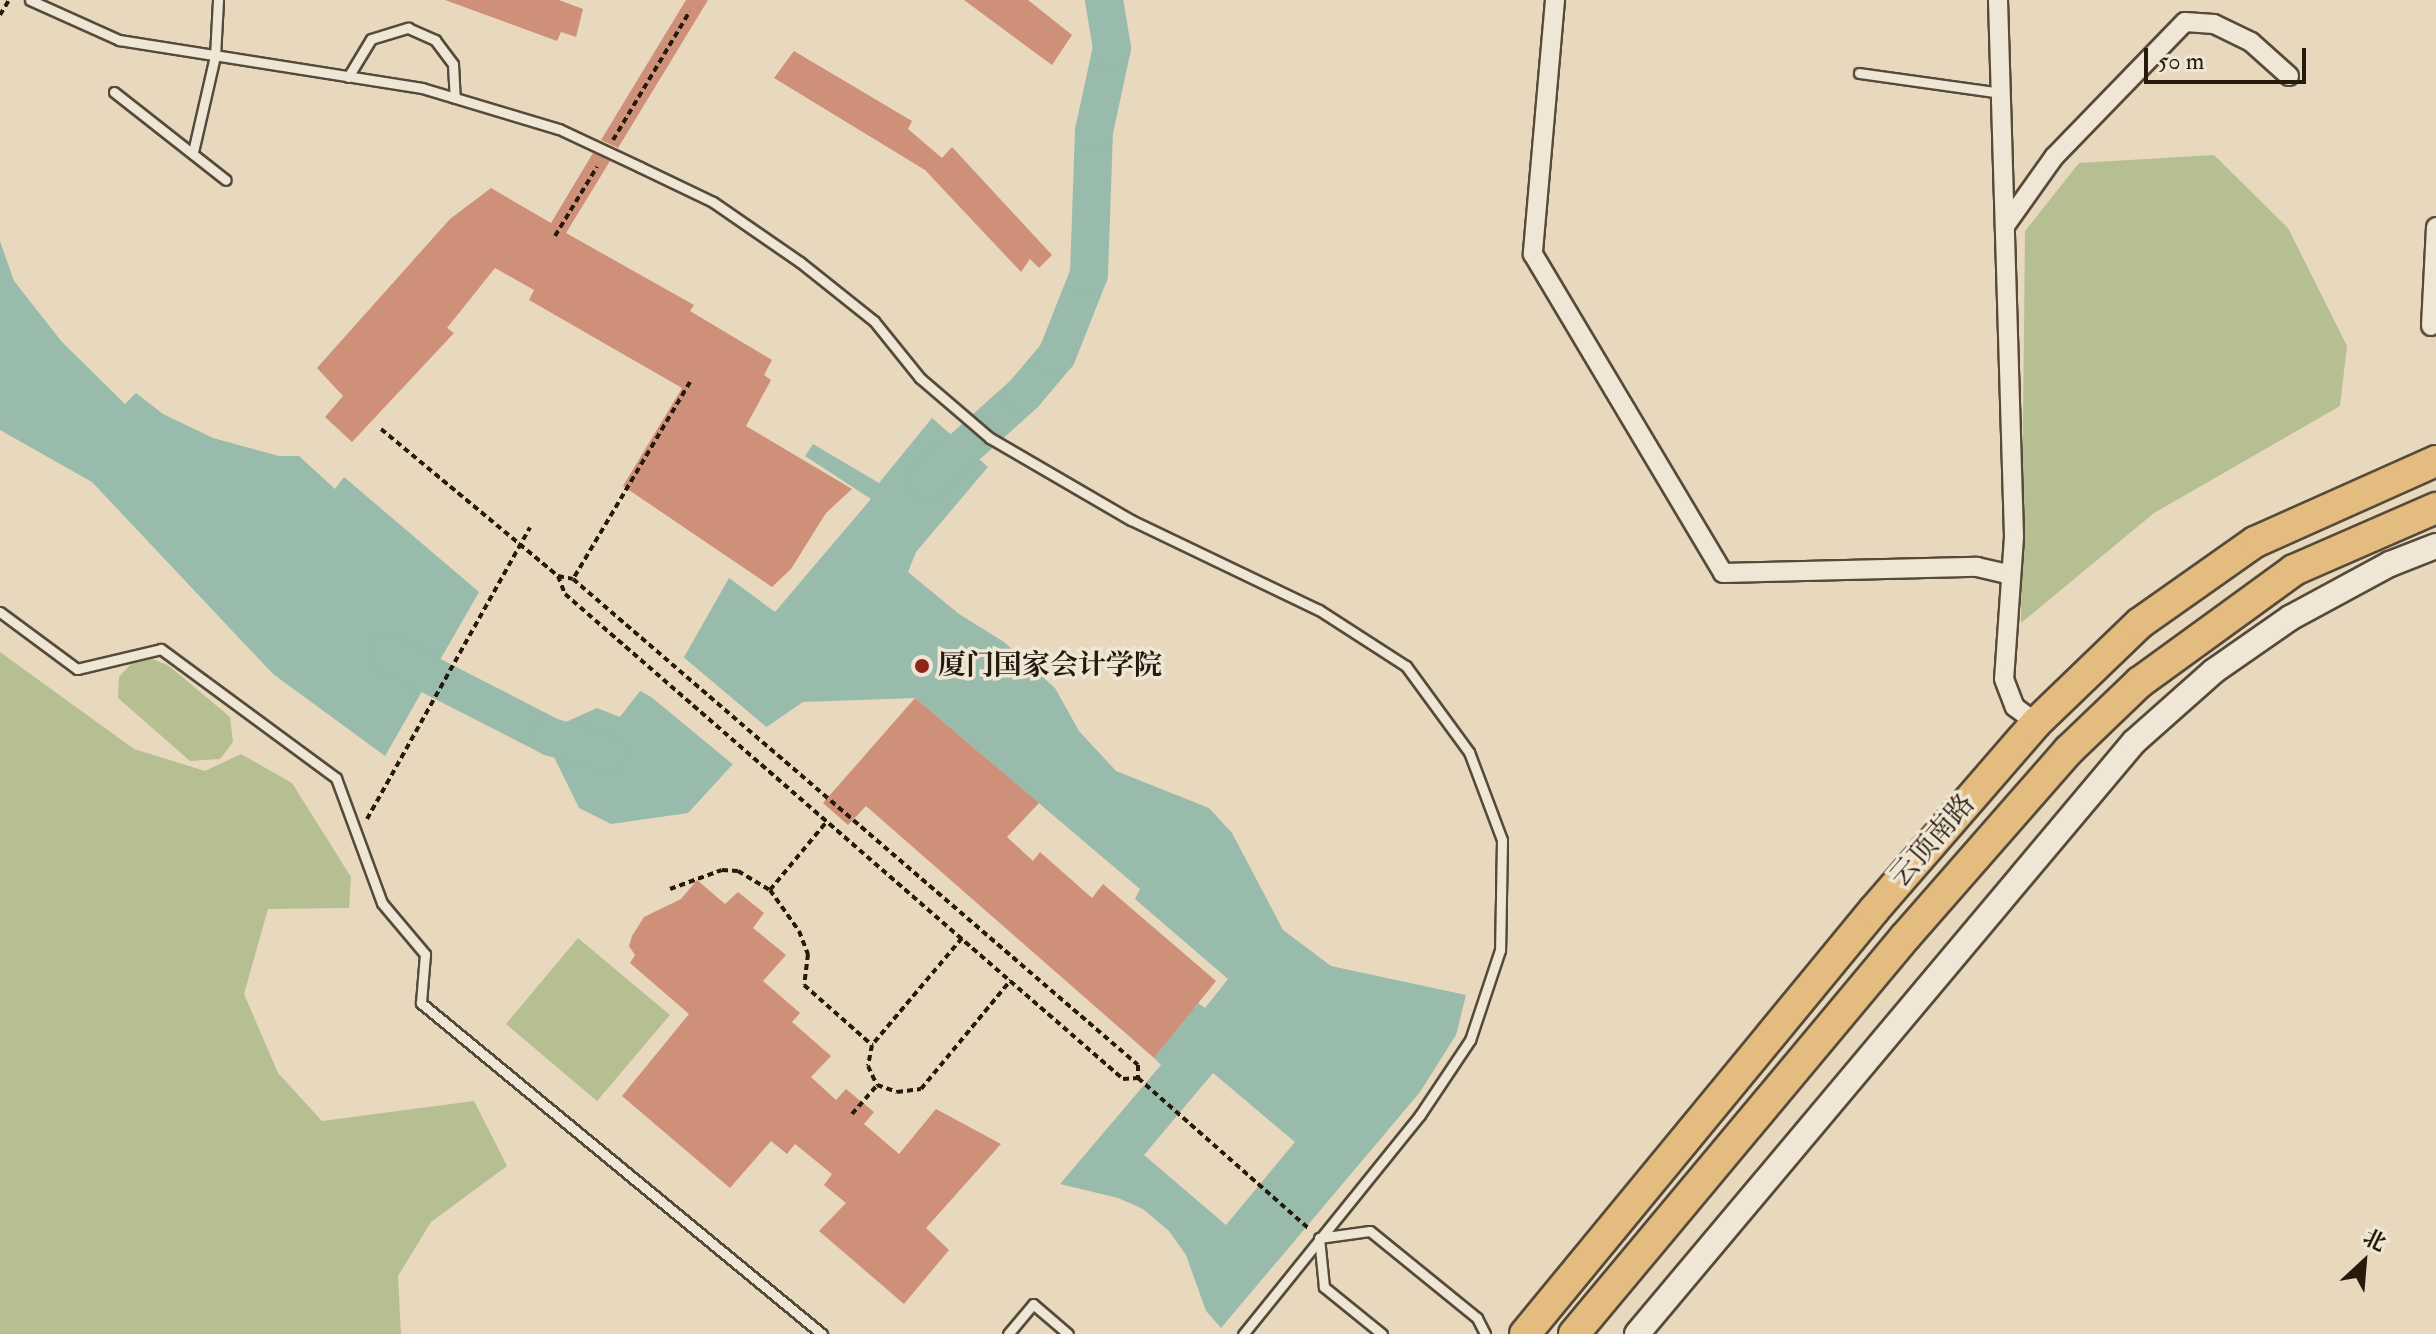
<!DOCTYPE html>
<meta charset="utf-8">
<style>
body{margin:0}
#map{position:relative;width:2436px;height:1334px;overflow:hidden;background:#e8d8be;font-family:"IM FELL Double Pica","Noto Serif SC",serif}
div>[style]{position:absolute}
.green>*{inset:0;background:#b6bf91}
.water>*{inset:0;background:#98bbab}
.pier>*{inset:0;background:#e8d8be}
.river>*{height:38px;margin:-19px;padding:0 19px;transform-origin:19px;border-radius:19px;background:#98bbab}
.building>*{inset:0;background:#ce9078}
.path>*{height:4px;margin-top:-2px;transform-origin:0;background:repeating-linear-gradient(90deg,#261a0d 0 6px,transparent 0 10px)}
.roads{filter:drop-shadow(2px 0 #564a39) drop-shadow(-2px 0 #564a39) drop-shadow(0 2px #564a39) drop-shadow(0 -2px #564a39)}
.service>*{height:9px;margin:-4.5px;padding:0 4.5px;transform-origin:4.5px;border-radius:4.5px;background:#f0e6d5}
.minor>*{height:18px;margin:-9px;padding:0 9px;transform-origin:9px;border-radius:9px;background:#f0e6d5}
.tertiary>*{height:24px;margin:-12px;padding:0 12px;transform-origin:12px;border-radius:12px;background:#f0e6d5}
.primary>*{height:30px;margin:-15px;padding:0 15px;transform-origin:15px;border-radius:15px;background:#e4bc7f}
.dots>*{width:22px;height:22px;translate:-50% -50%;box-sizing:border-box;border:4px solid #f0e6d5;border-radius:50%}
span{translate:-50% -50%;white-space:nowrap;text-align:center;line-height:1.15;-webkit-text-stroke:7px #f0e6d5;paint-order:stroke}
.poi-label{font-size:28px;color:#261a0d;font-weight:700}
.left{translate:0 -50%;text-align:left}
.street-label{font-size:28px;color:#261a0d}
.north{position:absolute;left:2324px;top:1222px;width:80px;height:80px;-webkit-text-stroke:6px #f0e6d5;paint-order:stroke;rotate:26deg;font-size:22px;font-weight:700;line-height:32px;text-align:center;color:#261a0d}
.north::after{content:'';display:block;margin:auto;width:28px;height:36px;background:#261a0d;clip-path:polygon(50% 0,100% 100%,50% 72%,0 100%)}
.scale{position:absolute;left:2144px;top:48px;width:162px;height:36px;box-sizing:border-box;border:4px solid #261a0d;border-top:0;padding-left:10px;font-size:24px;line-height:28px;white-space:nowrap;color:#261a0d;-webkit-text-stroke:6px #f0e6d5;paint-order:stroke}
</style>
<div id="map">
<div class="green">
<i style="clip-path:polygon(2214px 155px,2288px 228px,2347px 346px,2340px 406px,2154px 513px,2021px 623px,2025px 231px,2079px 163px)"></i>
<i style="clip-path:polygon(0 652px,134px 749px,205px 771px,241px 754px,292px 783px,351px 877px,349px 908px,268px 909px,244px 994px,278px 1073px,322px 1121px,474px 1101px,507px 1166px,431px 1222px,398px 1276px,401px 1334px,0 1334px)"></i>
<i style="clip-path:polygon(152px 659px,168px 665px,230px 717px,233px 742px,220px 759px,190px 761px,118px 698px,119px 677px,131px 664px)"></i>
<i style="clip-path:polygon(578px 938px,670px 1015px,597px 1101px,506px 1024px)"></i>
</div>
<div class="water">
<i style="clip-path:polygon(0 241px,14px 281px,62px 342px,125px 404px,136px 393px,163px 414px,213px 438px,279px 456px,299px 456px,335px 489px,344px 477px,479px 592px,385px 756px,273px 674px,92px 482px,0 430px)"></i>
<i style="clip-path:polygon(evenodd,932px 418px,988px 467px,916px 552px,908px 572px,959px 614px,1004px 642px,1055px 688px,1079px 731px,1116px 771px,1209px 808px,1232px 833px,1283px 930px,1331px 966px,1466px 995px,1456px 1035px,1420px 1092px,1221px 1328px,1206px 1311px,1186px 1255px,1169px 1231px,1143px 1209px,1118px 1198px,1060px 1184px,1161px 1065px,1154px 1058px,1198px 1003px,1205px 1008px,1228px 979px,1135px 899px,1140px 889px,915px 698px,803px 702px,768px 726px,688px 813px,611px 824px,579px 808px,555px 759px,559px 725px,597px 708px,620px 717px,640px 691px,659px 701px,729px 578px,775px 612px,871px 499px,805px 456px,813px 444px,879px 483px,932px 418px,1213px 1073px,1295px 1142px,1226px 1225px,1144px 1155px,1213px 1073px)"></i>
</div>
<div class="pier">
<i style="clip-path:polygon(681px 655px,770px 730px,736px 767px,639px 687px,658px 696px)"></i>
</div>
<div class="river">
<i style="left:927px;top:481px;width:130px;rotate:-41.9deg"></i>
<i style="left:1024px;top:394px;width:51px;rotate:-49.8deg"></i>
<i style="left:1057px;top:355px;width:87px;rotate:-68.4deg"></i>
<i style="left:1089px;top:274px;width:143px;rotate:-88deg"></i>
<i style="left:1094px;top:131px;width:85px;rotate:-77.8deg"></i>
<i style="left:1112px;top:48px;width:49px;rotate:-99.5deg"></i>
<i style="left:387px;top:653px;width:184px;rotate:27.1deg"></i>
<i style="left:551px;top:737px;width:58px;rotate:15.9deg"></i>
</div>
<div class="building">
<i style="clip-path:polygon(445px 0,559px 0,583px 9px,576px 37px,561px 32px,557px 41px)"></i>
<i style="clip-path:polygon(686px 0,708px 0,618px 148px,601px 140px)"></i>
<i style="clip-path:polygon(964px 0,1028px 0,1072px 35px,1052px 65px)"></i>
<i style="clip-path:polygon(794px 51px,912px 121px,908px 129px,942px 158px,952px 147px,1052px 255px,1039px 268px,1030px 259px,1021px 272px,925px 170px,774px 78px)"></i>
<i style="clip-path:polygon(593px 153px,610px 161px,566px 233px,694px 305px,690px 311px,772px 360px,764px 375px,771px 380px,746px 426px,852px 489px,826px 513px,791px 569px,772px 587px,623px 486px,682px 388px,529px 300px,534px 290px,495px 268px,447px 328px,454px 333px,352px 442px,325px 417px,343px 396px,317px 368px,450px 219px,491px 188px,551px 223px)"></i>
<i style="clip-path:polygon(915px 698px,1039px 803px,1007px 837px,1033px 861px,1040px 852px,1092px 898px,1103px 884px,1216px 981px,1154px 1058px,866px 806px,848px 825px,823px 803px)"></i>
<i style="clip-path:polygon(697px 880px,725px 904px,738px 892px,764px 913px,753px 928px,786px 955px,763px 981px,800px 1013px,792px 1022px,831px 1056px,811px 1077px,836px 1100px,846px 1089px,874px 1112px,864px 1124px,899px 1154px,936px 1109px,1001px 1144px,926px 1228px,949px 1250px,904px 1304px,819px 1231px,846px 1203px,824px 1185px,832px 1174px,795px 1144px,787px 1154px,771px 1141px,730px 1188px,622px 1096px,689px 1014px,630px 963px,635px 955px,629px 946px,632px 936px,644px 917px,681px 899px)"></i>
</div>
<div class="path">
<i style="left:0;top:15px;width:17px;rotate:-59deg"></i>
<i style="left:613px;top:140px;width:150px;rotate:-59.2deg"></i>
<i style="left:555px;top:236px;width:81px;rotate:-58.7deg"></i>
<i style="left:690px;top:382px;width:229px;rotate:120.7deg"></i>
<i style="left:573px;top:579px;width:745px;rotate:40.7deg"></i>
<i style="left:1138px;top:1065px;width:13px;rotate:90deg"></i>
<i style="left:381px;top:429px;width:230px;rotate:39.7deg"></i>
<i style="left:558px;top:576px;width:15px;rotate:11deg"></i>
<i style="left:558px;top:576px;width:19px;rotate:69deg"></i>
<i style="left:565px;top:594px;width:739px;rotate:41deg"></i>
<i style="left:1123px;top:1079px;width:15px;rotate:-4deg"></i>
<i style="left:1138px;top:1078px;width:228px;rotate:41.4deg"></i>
<i style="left:367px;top:819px;width:334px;rotate:-60.8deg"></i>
<i style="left:670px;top:889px;width:55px;rotate:-20.1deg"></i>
<i style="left:722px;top:870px;width:16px;rotate:4deg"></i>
<i style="left:738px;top:871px;width:37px;rotate:31deg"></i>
<i style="left:770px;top:890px;width:50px;rotate:54.7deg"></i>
<i style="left:799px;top:931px;width:25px;rotate:69deg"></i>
<i style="left:808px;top:954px;width:31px;rotate:97deg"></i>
<i style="left:804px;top:985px;width:91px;rotate:41.4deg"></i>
<i style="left:770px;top:890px;width:89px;rotate:-50.4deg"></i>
<i style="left:962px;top:938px;width:140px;rotate:130.1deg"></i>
<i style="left:872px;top:1045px;width:21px;rotate:101deg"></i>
<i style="left:868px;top:1066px;width:21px;rotate:65deg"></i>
<i style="left:877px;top:1085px;width:21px;rotate:19deg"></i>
<i style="left:897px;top:1092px;width:24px;rotate:-7deg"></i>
<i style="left:921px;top:1089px;width:141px;rotate:-50.5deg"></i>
<i style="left:852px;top:1114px;width:38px;rotate:-49deg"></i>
</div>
<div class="roads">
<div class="service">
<i style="left:30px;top:0;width:98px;rotate:24.2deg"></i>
<i style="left:119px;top:40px;width:307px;rotate:9deg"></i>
<i style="left:422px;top:88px;width:143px;rotate:16.7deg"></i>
<i style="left:559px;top:129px;width:89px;rotate:25.1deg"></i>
<i style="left:640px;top:167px;width:81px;rotate:25.6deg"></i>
<i style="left:713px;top:202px;width:106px;rotate:34.6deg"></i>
<i style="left:800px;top:262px;width:95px;rotate:38.6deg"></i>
<i style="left:874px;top:321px;width:73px;rotate:51.1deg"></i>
<i style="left:920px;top:378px;width:92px;rotate:40.6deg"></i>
<i style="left:990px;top:438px;width:163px;rotate:30.2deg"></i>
<i style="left:1131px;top:520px;width:208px;rotate:25.6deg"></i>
<i style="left:1319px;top:610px;width:103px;rotate:32.8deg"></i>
<i style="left:1406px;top:666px;width:107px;rotate:53.8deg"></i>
<i style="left:1469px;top:752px;width:94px;rotate:69.4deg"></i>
<i style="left:1502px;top:840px;width:110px;rotate:91deg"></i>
<i style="left:1500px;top:950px;width:95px;rotate:108.4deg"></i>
<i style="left:1470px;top:1040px;width:90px;rotate:123.7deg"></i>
<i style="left:1420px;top:1115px;width:282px;rotate:128.9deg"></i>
<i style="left:1859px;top:73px;width:143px;rotate:8deg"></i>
<i style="left:348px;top:77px;width:44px;rotate:-58.8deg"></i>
<i style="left:371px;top:39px;width:39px;rotate:-17deg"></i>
<i style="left:408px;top:28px;width:30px;rotate:24deg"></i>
<i style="left:435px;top:40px;width:30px;rotate:53deg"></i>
<i style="left:453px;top:64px;width:34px;rotate:87deg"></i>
<i style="left:114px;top:92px;width:142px;rotate:38.2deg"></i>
<i style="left:193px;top:152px;width:98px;rotate:-77.1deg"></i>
<i style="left:215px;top:56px;width:56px;rotate:-86.9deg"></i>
<i style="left:0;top:612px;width:96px;rotate:36.5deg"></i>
<i style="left:77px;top:669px;width:86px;rotate:-13.4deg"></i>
<i style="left:161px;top:649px;width:217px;rotate:36.4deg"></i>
<i style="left:336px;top:778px;width:133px;rotate:69.8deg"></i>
<i style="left:382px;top:903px;width:67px;rotate:49.9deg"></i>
<i style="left:425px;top:954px;width:49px;rotate:94.7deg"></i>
<i style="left:421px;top:1003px;width:520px;rotate:39.54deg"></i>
<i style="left:1008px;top:1334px;width:39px;rotate:-50deg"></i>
<i style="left:1033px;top:1304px;width:46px;rotate:40.6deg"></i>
<i style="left:1382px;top:1334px;width:75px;rotate:-141deg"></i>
<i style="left:1324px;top:1287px;width:49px;rotate:-95.8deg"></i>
<i style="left:1319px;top:1238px;width:51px;rotate:-7.8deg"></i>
<i style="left:1370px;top:1231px;width:138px;rotate:39.1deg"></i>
<i style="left:1477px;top:1318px;width:18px;rotate:63deg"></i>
</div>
<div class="minor">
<i style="left:1555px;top:0;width:255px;rotate:95deg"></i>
<i style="left:1533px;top:254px;width:371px;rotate:59.2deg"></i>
<i style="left:1723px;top:573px;width:254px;rotate:-1.4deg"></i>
<i style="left:1977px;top:567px;width:35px;rotate:13deg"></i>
<i style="left:1998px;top:0;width:537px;rotate:88.29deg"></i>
<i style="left:2014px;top:537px;width:142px;rotate:94deg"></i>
<i style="left:2004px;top:679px;width:30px;rotate:69deg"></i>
<i style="left:2015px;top:707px;width:26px;rotate:37deg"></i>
<i style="left:2005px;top:226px;width:85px;rotate:-54.6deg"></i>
<i style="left:2054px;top:157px;width:188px;rotate:-45.9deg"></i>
<i style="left:2185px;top:22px;width:29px;rotate:4deg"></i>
<i style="left:2214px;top:24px;width:41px;rotate:25.9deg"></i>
<i style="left:2251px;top:42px;width:51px;rotate:41.8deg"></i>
<i style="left:2431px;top:326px;width:99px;rotate:-87.1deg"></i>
</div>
<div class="tertiary">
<i style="left:1637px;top:1334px;width:773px;rotate:-49.99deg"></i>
<i style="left:2134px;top:742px;width:107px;rotate:-41.6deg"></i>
<i style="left:2214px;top:671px;width:93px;rotate:-34.9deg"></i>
<i style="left:2290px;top:618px;width:114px;rotate:-28.4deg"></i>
<i style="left:2390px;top:564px;width:49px;rotate:-21.4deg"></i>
</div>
<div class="primary">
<i style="left:1525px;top:1334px;width:549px;rotate:-50.54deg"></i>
<i style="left:1874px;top:910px;width:247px;rotate:-49.1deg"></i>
<i style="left:2036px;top:723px;width:144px;rotate:-43.9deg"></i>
<i style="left:2140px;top:623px;width:141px;rotate:-35.2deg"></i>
<i style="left:2255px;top:542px;width:198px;rotate:-24.1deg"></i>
<i style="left:1574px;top:1334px;width:518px;rotate:-50.17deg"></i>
<i style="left:1906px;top:936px;width:247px;rotate:-48.8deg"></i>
<i style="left:2069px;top:750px;width:98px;rotate:-43.8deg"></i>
<i style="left:2140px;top:682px;width:190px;rotate:-36deg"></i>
<i style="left:2294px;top:570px;width:155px;rotate:-23.6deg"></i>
</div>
</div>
<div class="dots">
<i style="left:922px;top:666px;background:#8f2418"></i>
</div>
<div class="poi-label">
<span class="left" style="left:938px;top:666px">厦门国家会计学院</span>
</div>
<div class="street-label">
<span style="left:1933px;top:841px;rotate:-49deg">云顶南路</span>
</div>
<div class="north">北</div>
<div class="scale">50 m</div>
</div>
